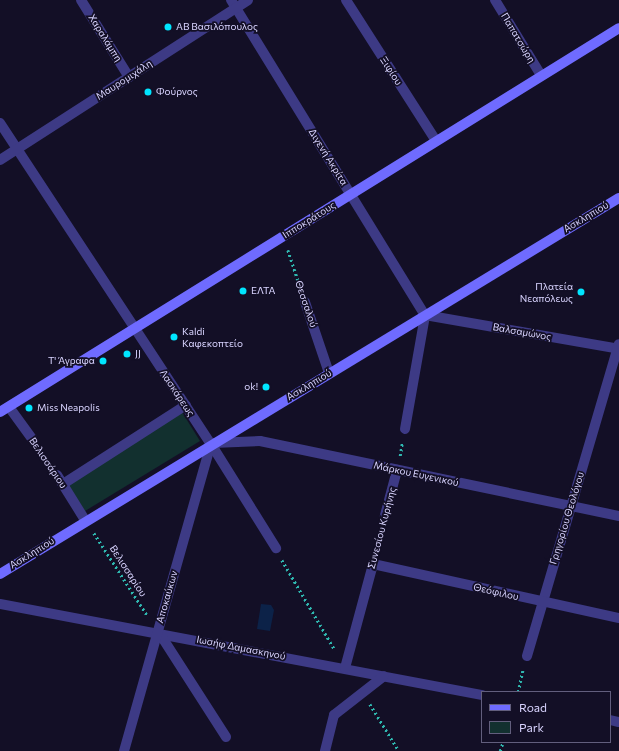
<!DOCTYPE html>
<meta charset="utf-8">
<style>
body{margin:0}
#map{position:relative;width:619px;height:751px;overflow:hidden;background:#130f26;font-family:Commissioner,sans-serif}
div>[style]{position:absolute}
.green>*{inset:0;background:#12302f}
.water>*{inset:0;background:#0c2248}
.path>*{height:2.5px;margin-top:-1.25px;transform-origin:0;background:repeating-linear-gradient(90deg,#2fb8b0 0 2px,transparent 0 5px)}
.lane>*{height:10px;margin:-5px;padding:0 5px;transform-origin:5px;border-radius:5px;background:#3d3a85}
.street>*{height:10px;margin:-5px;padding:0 5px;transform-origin:5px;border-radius:5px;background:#3d3a85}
.secondary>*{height:10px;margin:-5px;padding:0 5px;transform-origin:5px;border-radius:5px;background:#6f6bff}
.dots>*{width:11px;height:11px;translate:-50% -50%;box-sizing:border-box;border:2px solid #130f26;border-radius:50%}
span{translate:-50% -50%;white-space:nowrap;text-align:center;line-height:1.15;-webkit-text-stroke:3.5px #130f26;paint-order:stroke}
.poi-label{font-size:10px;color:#d9d4ff}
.left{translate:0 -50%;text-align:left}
.right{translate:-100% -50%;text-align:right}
.street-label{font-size:10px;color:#d9d4ff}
.legend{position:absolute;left:481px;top:691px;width:130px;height:52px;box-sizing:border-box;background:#130f26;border:1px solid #625e7d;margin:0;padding:5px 7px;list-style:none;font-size:12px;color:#d9d4ff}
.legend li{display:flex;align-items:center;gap:8px;height:20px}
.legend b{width:20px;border:1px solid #625e7d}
</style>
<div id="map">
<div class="green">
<i style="clip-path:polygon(182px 412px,200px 441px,85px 511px,68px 485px)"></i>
</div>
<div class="water">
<i style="clip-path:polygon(261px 604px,271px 605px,274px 610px,270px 631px,257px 629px)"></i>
</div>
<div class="path">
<i style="left:288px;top:250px;width:41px;rotate:71.6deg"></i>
<i style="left:40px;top:451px;width:15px;rotate:53deg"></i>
<i style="left:400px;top:456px;width:13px;rotate:-81deg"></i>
<i style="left:94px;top:533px;width:98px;rotate:57.1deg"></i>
<i style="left:376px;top:550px;width:18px;rotate:-74deg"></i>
<i style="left:282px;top:560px;width:104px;rotate:59.5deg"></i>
<i style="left:518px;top:692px;width:24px;rotate:-78deg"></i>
<i style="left:370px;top:704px;width:55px;rotate:58.3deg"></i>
<i style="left:500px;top:751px;width:9px;rotate:-72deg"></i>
</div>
<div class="lane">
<i style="left:305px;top:302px;width:75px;rotate:71.3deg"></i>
<i style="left:405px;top:429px;width:116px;rotate:-80deg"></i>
<i style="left:384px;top:519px;width:51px;rotate:-75.1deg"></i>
</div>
<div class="street">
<i style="left:81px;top:0;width:91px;rotate:58.1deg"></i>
<i style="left:231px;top:0;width:370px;rotate:58.4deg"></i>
<i style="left:425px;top:315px;width:197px;rotate:9.9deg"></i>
<i style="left:346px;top:0;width:167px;rotate:57.4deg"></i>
<i style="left:495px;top:0;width:88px;rotate:58.5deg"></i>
<i style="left:0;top:123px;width:384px;rotate:56.7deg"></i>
<i style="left:211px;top:444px;width:123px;rotate:58deg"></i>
<i style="left:0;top:160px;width:295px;rotate:-32.8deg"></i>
<i style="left:9px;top:407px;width:39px;rotate:54deg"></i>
<i style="left:213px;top:443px;width:47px;rotate:-2.4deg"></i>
<i style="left:260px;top:441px;width:367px;rotate:11.8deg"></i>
<i style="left:57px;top:475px;width:53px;rotate:58.1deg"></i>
<i style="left:63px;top:484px;width:146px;rotate:-32.7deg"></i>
<i style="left:0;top:604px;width:491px;rotate:10.7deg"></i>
<i style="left:158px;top:631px;width:126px;rotate:57.3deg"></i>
<i style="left:527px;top:656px;width:325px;rotate:-73.6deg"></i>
<i style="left:345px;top:668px;width:108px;rotate:-74.9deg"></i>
<i style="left:373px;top:564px;width:252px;rotate:12.4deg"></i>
<i style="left:610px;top:720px;width:9px;rotate:13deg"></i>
<i style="left:124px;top:751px;width:319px;rotate:-74.2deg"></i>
<i style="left:325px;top:751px;width:37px;rotate:-76deg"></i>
<i style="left:334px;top:715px;width:63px;rotate:-38deg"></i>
</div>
<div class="secondary">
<i style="left:0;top:412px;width:728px;rotate:-31.81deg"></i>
<i style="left:0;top:574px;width:724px;rotate:-31.28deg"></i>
</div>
<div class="dots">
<i style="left:168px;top:27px;background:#00e5ff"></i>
<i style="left:148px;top:92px;background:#00e5ff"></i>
<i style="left:243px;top:291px;background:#00e5ff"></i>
<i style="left:581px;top:292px;background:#00e5ff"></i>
<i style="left:174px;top:337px;background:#00e5ff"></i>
<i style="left:127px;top:354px;background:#00e5ff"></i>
<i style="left:103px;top:361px;background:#00e5ff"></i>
<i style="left:266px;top:387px;background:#00e5ff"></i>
<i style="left:29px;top:408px;background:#00e5ff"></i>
</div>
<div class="poi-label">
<span class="left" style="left:176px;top:27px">ΑΒ Βασιλόπουλος</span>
<span class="left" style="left:156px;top:92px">Φούρνος</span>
<span class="right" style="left:573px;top:292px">Πλατεία<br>Νεαπόλεως</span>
<span class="left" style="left:251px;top:291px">ΕΛΤΑ</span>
<span class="left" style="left:182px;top:337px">Kaldi<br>Καφεκοπτείο</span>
<span class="left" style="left:135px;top:354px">JJ</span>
<span class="right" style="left:95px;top:361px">Τ' Άγραφα</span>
<span class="right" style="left:258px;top:387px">ok!</span>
<span class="left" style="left:37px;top:408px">Miss Neapolis</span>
</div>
<div class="street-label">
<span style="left:105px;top:38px;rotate:58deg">Χαραλάμπη</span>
<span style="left:518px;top:38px;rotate:59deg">Παπατσώρη</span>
<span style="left:391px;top:71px;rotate:57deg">Ξιφίου</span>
<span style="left:124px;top:80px;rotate:-33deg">Μαυρομιχάλη</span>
<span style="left:328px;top:157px;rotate:58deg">Διγενή Ακρίτα</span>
<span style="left:586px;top:217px;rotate:-31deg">Ασκληπιού</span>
<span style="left:309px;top:220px;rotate:-32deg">Ιπποκράτους</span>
<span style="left:306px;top:304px;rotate:71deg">Θεσσαλού</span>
<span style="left:522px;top:332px;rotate:10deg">Βαλσαμώνος</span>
<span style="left:309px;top:385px;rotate:-31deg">Ασκληπιού</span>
<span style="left:177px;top:393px;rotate:56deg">Λασκάρεως</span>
<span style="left:48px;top:463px;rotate:56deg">Βελισσάριου</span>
<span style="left:416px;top:474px;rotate:12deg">Μάρκου Ευγενικού</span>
<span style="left:567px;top:518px;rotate:-73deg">Γρηγορίου Θεολόγου</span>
<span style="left:382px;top:528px;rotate:-75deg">Συνεσίου Κυρήνης</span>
<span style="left:32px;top:553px;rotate:-32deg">Ασκληπιού</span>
<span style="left:128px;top:571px;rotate:57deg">Βελισσαρίου</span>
<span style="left:496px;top:592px;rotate:13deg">Θεόφιλου</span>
<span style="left:167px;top:597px;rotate:-74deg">Αποκαύκων</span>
<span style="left:241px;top:648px;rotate:11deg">Ιωσήφ Δαμασκηνού</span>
</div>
<ul class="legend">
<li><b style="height:5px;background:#6f6bff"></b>Road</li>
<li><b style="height:11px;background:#12302f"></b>Park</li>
</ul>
</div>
